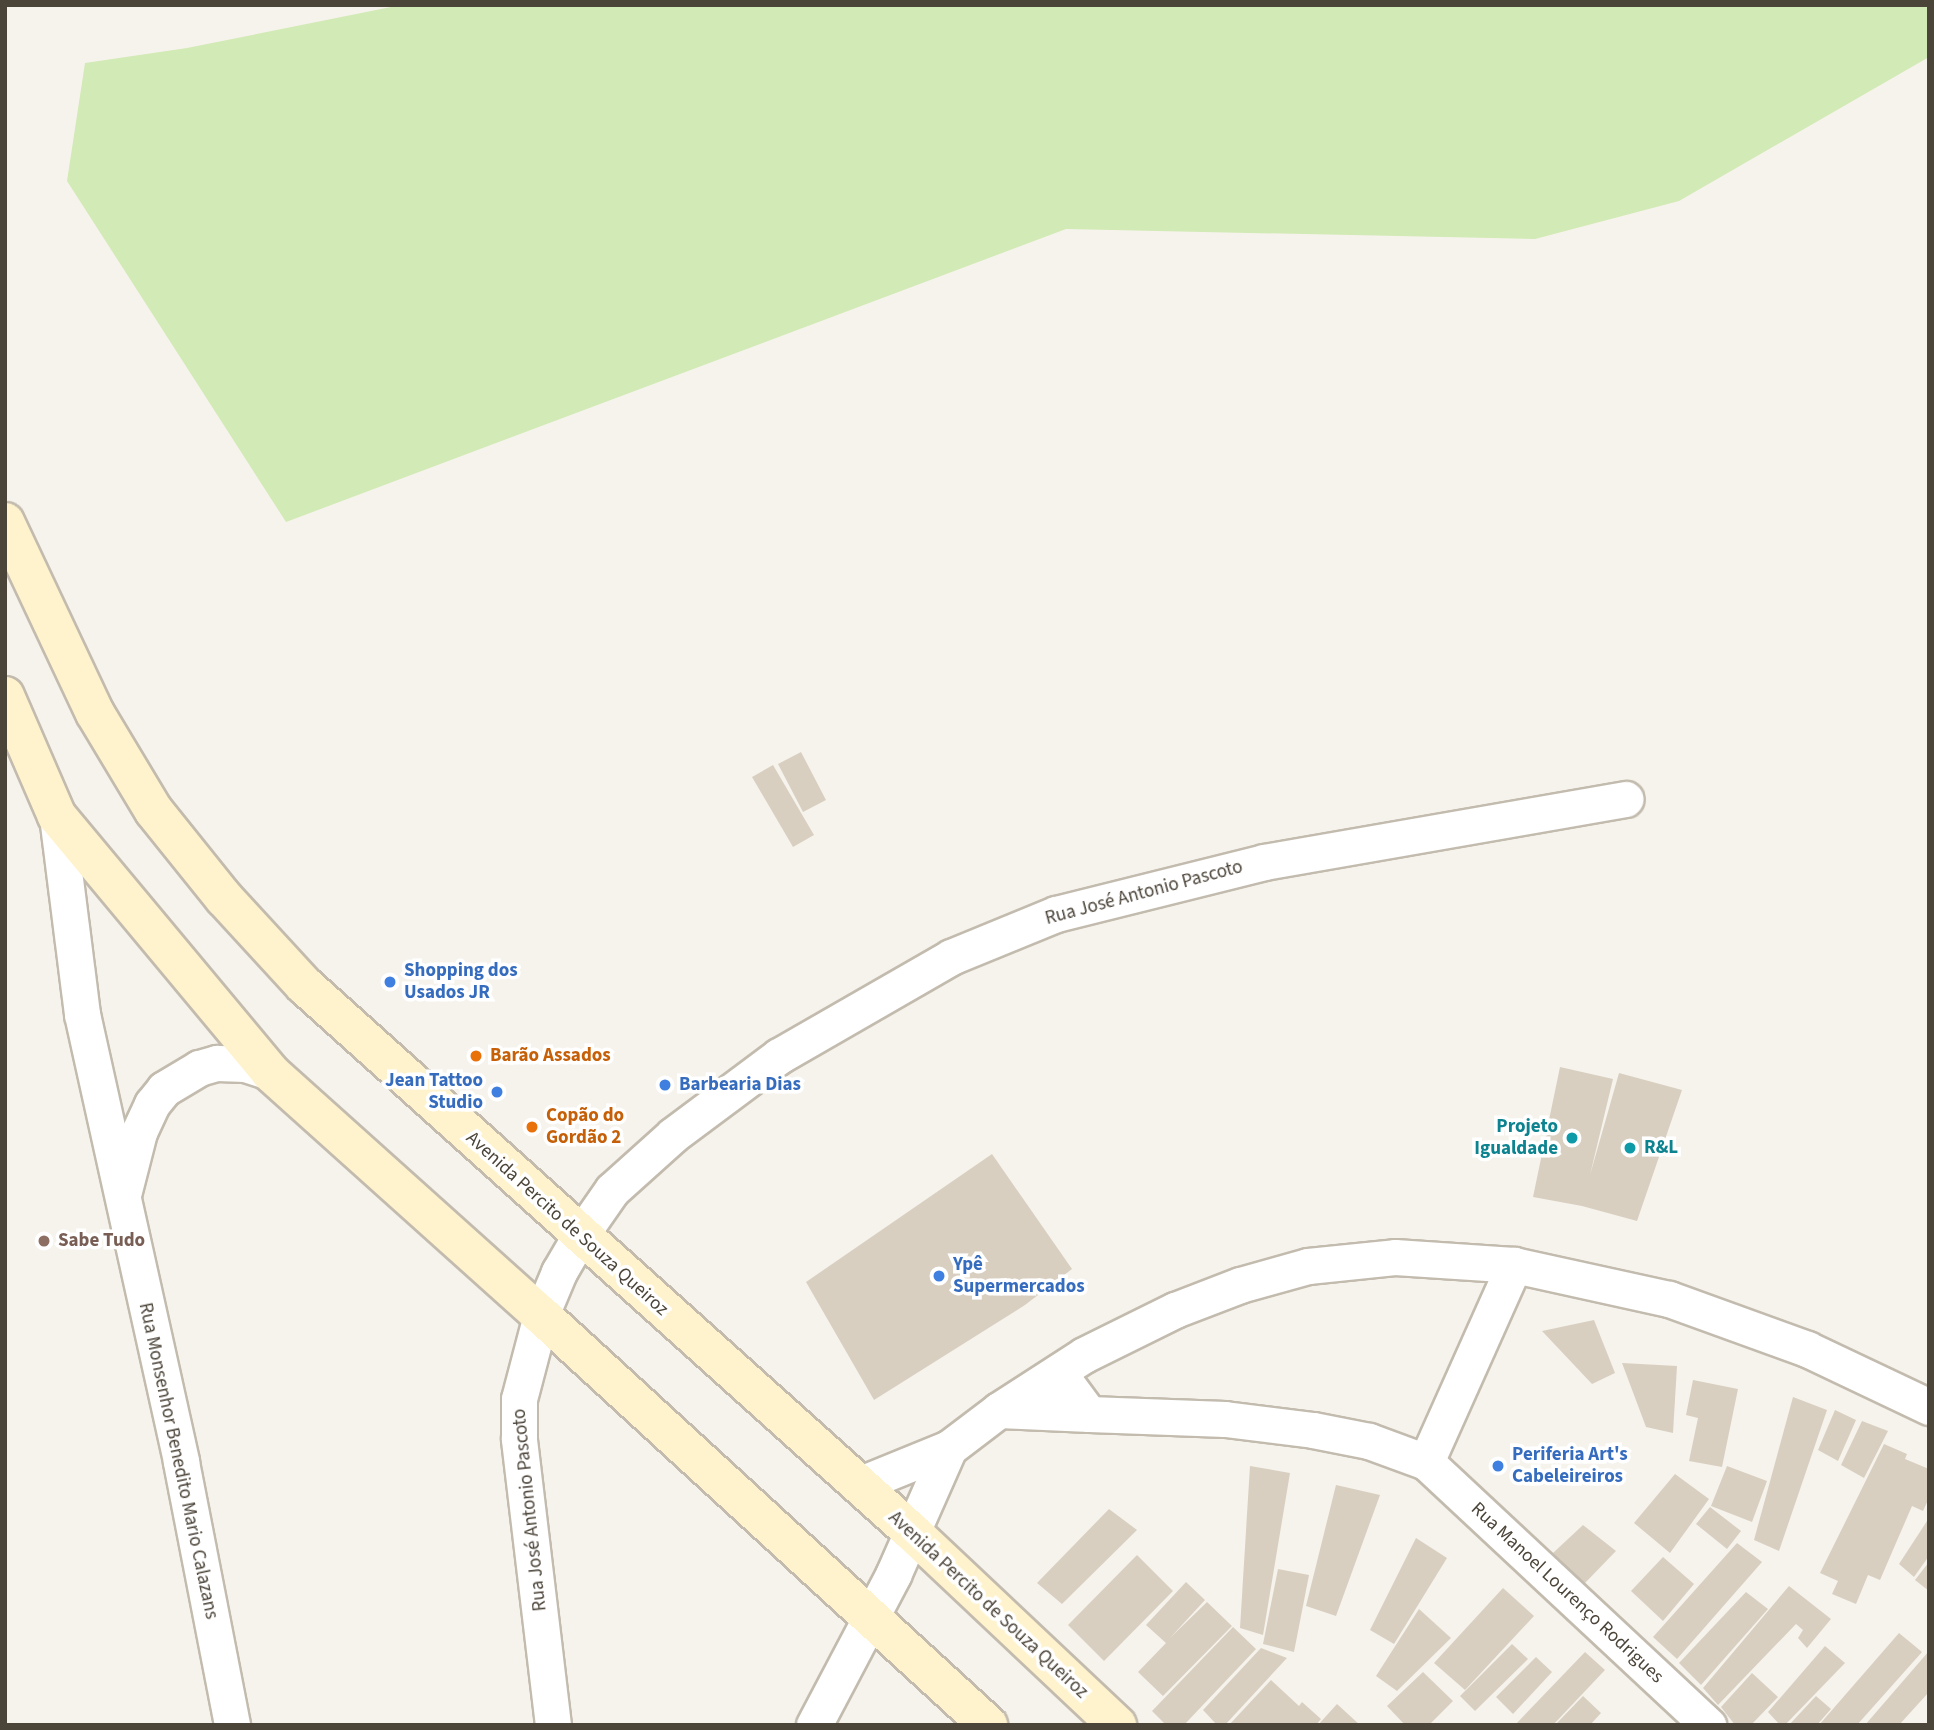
<!DOCTYPE html>
<meta charset="utf-8">
<style>
body{margin:0}
#map{position:relative;width:1934px;height:1730px;overflow:hidden;background:#f6f3ec;font-family:"Source Sans 3",sans-serif}
div>[style]{position:absolute}
.green>*{inset:0;background:#d2eab5}
.building>*{inset:0;background:#d8cfc1}
.roads{filter:drop-shadow(2px 0 #c2bbae) drop-shadow(-2px 0 #c2bbae) drop-shadow(0 2px #c2bbae) drop-shadow(0 -2px #c2bbae)}
.minor>*{height:35px;margin:-17.5px;padding:0 17.5px;transform-origin:17.5px;border-radius:17.5px;background:#fff}
.secondary>*{height:38px;margin:-19px;padding:0 19px;transform-origin:19px;border-radius:19px;background:#fff3cd}
.dots>*{width:19px;height:19px;translate:-50% -50%;box-sizing:border-box;border:4px solid #fff;border-radius:50%}
span{translate:-50% -50%;white-space:nowrap;text-align:center;line-height:1.15;-webkit-text-stroke:7px #fff;paint-order:stroke}
.street-label{font-size:19px;color:#4b4439}
.shop-label{font-size:19px;color:#366cbe;font-weight:700}
.left{translate:0 -50%;text-align:left}
.right{translate:-100% -50%;text-align:right}
.food-label{font-size:19px;color:#c56008;font-weight:700}
.culture-label{font-size:19px;color:#0d838f;font-weight:700}
.education-label{font-size:19px;color:#785e54;font-weight:700}
.frame{position:absolute;inset:0;border:7px solid #4b4439;pointer-events:none}
</style>
<div id="map">
<div class="green">
<i style="clip-path:polygon(401px 5px,1929px 5px,1929px 57px,1679px 201px,1535px 239px,1066px 229px,286px 522px,67px 181px,85px 63px,187px 48px)"></i>
</div>
<div class="building">
<i style="clip-path:polygon(801px 752px,826px 800px,803px 812px,778px 764px)"></i>
<i style="clip-path:polygon(773px 765px,814px 835px,793px 847px,752px 777px)"></i>
<i style="clip-path:polygon(1560px 1067px,1613px 1079px,1590px 1175px,1619px 1073px,1682px 1090px,1637px 1221px,1582px 1206px,1533px 1197px)"></i>
<i style="clip-path:polygon(992px 1154px,1072px 1269px,1025px 1305px,874px 1400px,806px 1282px)"></i>
<i style="clip-path:polygon(1594px 1320px,1615px 1373px,1592px 1384px,1542px 1331px)"></i>
<i style="clip-path:polygon(1622px 1363px,1677px 1366px,1673px 1433px,1646px 1427px)"></i>
<i style="clip-path:polygon(1693px 1380px,1738px 1389px,1722px 1467px,1689px 1461px,1698px 1418px,1686px 1415px)"></i>
<i style="clip-path:polygon(1793px 1397px,1827px 1410px,1779px 1551px,1754px 1540px)"></i>
<i style="clip-path:polygon(1835px 1410px,1856px 1420px,1838px 1461px,1818px 1450px)"></i>
<i style="clip-path:polygon(1862px 1421px,1888px 1431px,1864px 1478px,1841px 1465px)"></i>
<i style="clip-path:polygon(1884px 1444px,1907px 1454px,1905px 1459px,1929px 1469px,1929px 1498px,1923px 1511px,1912px 1506px,1880px 1580px,1868px 1575px,1856px 1604px,1832px 1594px,1838px 1581px,1820px 1573px)"></i>
<i style="clip-path:polygon(1250px 1466px,1290px 1473px,1263px 1635px,1240px 1628px)"></i>
<i style="clip-path:polygon(1727px 1466px,1767px 1481px,1752px 1522px,1711px 1506px)"></i>
<i style="clip-path:polygon(1675px 1474px,1709px 1499px,1670px 1553px,1634px 1523px)"></i>
<i style="clip-path:polygon(1336px 1485px,1380px 1495px,1336px 1616px,1306px 1606px)"></i>
<i style="clip-path:polygon(1710px 1507px,1741px 1531px,1727px 1549px,1696px 1524px)"></i>
<i style="clip-path:polygon(1109px 1509px,1137px 1530px,1062px 1604px,1037px 1583px)"></i>
<i style="clip-path:polygon(1929px 1518px,1929px 1556px,1914px 1577px,1899px 1564px)"></i>
<i style="clip-path:polygon(1583px 1525px,1616px 1551px,1584px 1584px,1553px 1553px)"></i>
<i style="clip-path:polygon(1416px 1538px,1447px 1558px,1394px 1644px,1370px 1630px)"></i>
<i style="clip-path:polygon(1737px 1543px,1762px 1562px,1677px 1659px,1653px 1637px)"></i>
<i style="clip-path:polygon(1137px 1555px,1173px 1591px,1104px 1661px,1068px 1625px)"></i>
<i style="clip-path:polygon(1663px 1557px,1694px 1584px,1663px 1621px,1631px 1591px)"></i>
<i style="clip-path:polygon(1929px 1562px,1929px 1591px,1915px 1580px)"></i>
<i style="clip-path:polygon(1278px 1569px,1309px 1575px,1294px 1652px,1263px 1644px)"></i>
<i style="clip-path:polygon(1186px 1582px,1205px 1600px,1170px 1638px,1207px 1602px,1232px 1626px,1163px 1696px,1138px 1672px,1166px 1643px,1146px 1625px)"></i>
<i style="clip-path:polygon(1789px 1586px,1831px 1619px,1807px 1648px,1798px 1638px,1803px 1630px,1796px 1624px,1718px 1705px,1703px 1688px)"></i>
<i style="clip-path:polygon(1503px 1588px,1534px 1616px,1465px 1690px,1434px 1663px)"></i>
<i style="clip-path:polygon(1746px 1592px,1768px 1609px,1701px 1685px,1679px 1663px)"></i>
<i style="clip-path:polygon(1419px 1609px,1451px 1638px,1397px 1691px,1376px 1676px)"></i>
<i style="clip-path:polygon(1233px 1627px,1256px 1649px,1184px 1725px,1166px 1725px,1152px 1711px)"></i>
<i style="clip-path:polygon(1899px 1633px,1922px 1652px,1857px 1725px,1819px 1725px)"></i>
<i style="clip-path:polygon(1512px 1644px,1528px 1659px,1475px 1711px,1460px 1696px)"></i>
<i style="clip-path:polygon(1825px 1646px,1845px 1663px,1785px 1725px,1780px 1725px,1768px 1712px)"></i>
<i style="clip-path:polygon(1261px 1648px,1287px 1658px,1225px 1725px,1217px 1725px,1203px 1710px)"></i>
<i style="clip-path:polygon(1929px 1651px,1929px 1692px,1899px 1725px,1865px 1725px)"></i>
<i style="clip-path:polygon(1585px 1652px,1605px 1670px,1553px 1725px,1515px 1725px)"></i>
<i style="clip-path:polygon(1536px 1657px,1552px 1672px,1513px 1714px,1496px 1697px)"></i>
<i style="clip-path:polygon(1423px 1672px,1453px 1701px,1429px 1725px,1405px 1725px,1387px 1706px)"></i>
<i style="clip-path:polygon(1752px 1673px,1778px 1697px,1751px 1725px,1735px 1725px,1721px 1707px)"></i>
<i style="clip-path:polygon(1271px 1680px,1299px 1706px,1302px 1702px,1321px 1719px,1316px 1725px,1229px 1725px)"></i>
<i style="clip-path:polygon(1583px 1696px,1601px 1713px,1590px 1725px,1555px 1725px)"></i>
<i style="clip-path:polygon(1816px 1696px,1831px 1709px,1817px 1725px,1789px 1725px)"></i>
<i style="clip-path:polygon(1337px 1704px,1360px 1725px,1318px 1725px)"></i>
</div>
<div class="roads">
<div class="minor">
<i style="left:57px;top:816px;width:200px;rotate:82.8deg"></i>
<i style="left:82px;top:1014px;width:459px;rotate:77.5deg"></i>
<i style="left:181px;top:1462px;width:268px;rotate:79deg"></i>
<i style="left:124px;top:1191px;width:61px;rotate:-75.7deg"></i>
<i style="left:139px;top:1132px;width:31px;rotate:-65deg"></i>
<i style="left:152px;top:1104px;width:19px;rotate:-51deg"></i>
<i style="left:164px;top:1089px;width:41px;rotate:-31deg"></i>
<i style="left:199px;top:1068px;width:19px;rotate:-16deg"></i>
<i style="left:217px;top:1063px;width:28px;rotate:2deg"></i>
<i style="left:245px;top:1064px;width:26px;rotate:18deg"></i>
<i style="left:999px;top:1410px;width:90px;rotate:2.5deg"></i>
<i style="left:1089px;top:1414px;width:52px;rotate:-126.4deg"></i>
<i style="left:1089px;top:1414px;width:136px;rotate:2.1deg"></i>
<i style="left:1225px;top:1419px;width:89px;rotate:7.1deg"></i>
<i style="left:1313px;top:1430px;width:57px;rotate:11.1deg"></i>
<i style="left:1369px;top:1441px;width:61px;rotate:20.2deg"></i>
<i style="left:1426px;top:1462px;width:386px;rotate:43deg"></i>
<i style="left:949px;top:1448px;width:63px;rotate:-37.2deg"></i>
<i style="left:999px;top:1410px;width:101px;rotate:-32.9deg"></i>
<i style="left:1084px;top:1355px;width:102px;rotate:-26.3deg"></i>
<i style="left:1175px;top:1310px;width:70px;rotate:-21deg"></i>
<i style="left:1240px;top:1285px;width:71px;rotate:-15.6deg"></i>
<i style="left:1308px;top:1266px;width:87px;rotate:-5.9deg"></i>
<i style="left:1395px;top:1257px;width:119px;rotate:3.8deg"></i>
<i style="left:1514px;top:1265px;width:159px;rotate:12.4deg"></i>
<i style="left:1669px;top:1299px;width:147px;rotate:19.9deg"></i>
<i style="left:1807px;top:1349px;width:135px;rotate:25.4deg"></i>
<i style="left:1426px;top:1462px;width:216px;rotate:-65.9deg"></i>
<i style="left:553px;top:1725px;width:289px;rotate:-96.8deg"></i>
<i style="left:519px;top:1438px;width:39px;rotate:-90deg"></i>
<i style="left:519px;top:1399px;width:87px;rotate:-75.3deg"></i>
<i style="left:541px;top:1315px;width:47px;rotate:-67.3deg"></i>
<i style="left:559px;top:1272px;width:42px;rotate:-59.7deg"></i>
<i style="left:580px;top:1236px;width:56px;rotate:-55.2deg"></i>
<i style="left:612px;top:1190px;width:82px;rotate:-42deg"></i>
<i style="left:673px;top:1135px;width:132px;rotate:-36.7deg"></i>
<i style="left:779px;top:1056px;width:198px;rotate:-29.9deg"></i>
<i style="left:951px;top:957px;width:113px;rotate:-22.3deg"></i>
<i style="left:1056px;top:914px;width:214px;rotate:-14deg"></i>
<i style="left:1264px;top:862px;width:367px;rotate:-9.9deg"></i>
<i style="left:814px;top:1725px;width:170px;rotate:-62.2deg"></i>
<i style="left:893px;top:1575px;width:139px;rotate:-66.2deg"></i>
<i style="left:949px;top:1448px;width:98px;rotate:157.9deg"></i>
</div>
<div class="secondary">
<i style="left:5px;top:522px;width:211px;rotate:64.8deg"></i>
<i style="left:95px;top:713px;width:114px;rotate:59deg"></i>
<i style="left:154px;top:811px;width:112px;rotate:51.2deg"></i>
<i style="left:224px;top:898px;width:118px;rotate:47.4deg"></i>
<i style="left:304px;top:985px;width:818px;rotate:41.98deg"></i>
<i style="left:912px;top:1532px;width:282px;rotate:43.3deg"></i>
<i style="left:5px;top:696px;width:131px;rotate:66.6deg"></i>
<i style="left:57px;top:816px;width:333px;rotate:50.2deg"></i>
<i style="left:270px;top:1072px;width:364px;rotate:41.9deg"></i>
<i style="left:541px;top:1315px;width:607px;rotate:42.53deg"></i>
</div>
</div>
<div class="dots">
<i style="left:390px;top:982px;background:#3f7fe0"></i>
<i style="left:476px;top:1056px;background:#e8710a"></i>
<i style="left:665px;top:1085px;background:#3f7fe0"></i>
<i style="left:497px;top:1092px;background:#3f7fe0"></i>
<i style="left:532px;top:1127px;background:#e8710a"></i>
<i style="left:1572px;top:1138px;background:#0f9aa8"></i>
<i style="left:1630px;top:1148px;background:#0f9aa8"></i>
<i style="left:44px;top:1241px;background:#8d6e63"></i>
<i style="left:939px;top:1276px;background:#3f7fe0"></i>
<i style="left:1498px;top:1466px;background:#3f7fe0"></i>
</div>
<div class="street-label">
<span style="left:1144px;top:893px;rotate:-15deg">Rua José Antonio Pascoto</span>
<span style="left:567px;top:1224px;rotate:42deg">Avenida Percito de Souza Queiroz</span>
<span style="left:178px;top:1461px;rotate:78deg">Rua Monsenhor Benedito Mario Calazans</span>
<span style="left:530px;top:1510px;rotate:-96deg">Rua José Antonio Pascoto</span>
<span style="left:1567px;top:1593px;rotate:43deg">Rua Manoel Lourenço Rodrigues</span>
<span style="left:988px;top:1605px;rotate:43deg">Avenida Percito de Souza Queiroz</span>
</div>
<div class="shop-label">
<span class="left" style="left:404px;top:982px">Shopping dos<br>Usados JR</span>
<span class="right" style="left:483px;top:1092px">Jean Tattoo<br>Studio</span>
<span class="left" style="left:679px;top:1085px">Barbearia Dias</span>
<span class="left" style="left:953px;top:1276px">Ypê<br>Supermercados</span>
<span class="left" style="left:1512px;top:1466px">Periferia Art's<br>Cabeleireiros</span>
</div>
<div class="food-label">
<span class="left" style="left:490px;top:1056px">Barão Assados</span>
<span class="left" style="left:546px;top:1127px">Copão do<br>Gordão 2</span>
</div>
<div class="culture-label">
<span class="right" style="left:1558px;top:1138px">Projeto<br>Igualdade</span>
<span class="left" style="left:1644px;top:1148px">R&amp;L</span>
</div>
<div class="education-label">
<span class="left" style="left:58px;top:1241px">Sabe Tudo</span>
</div>
<div class="frame"></div>
</div>
